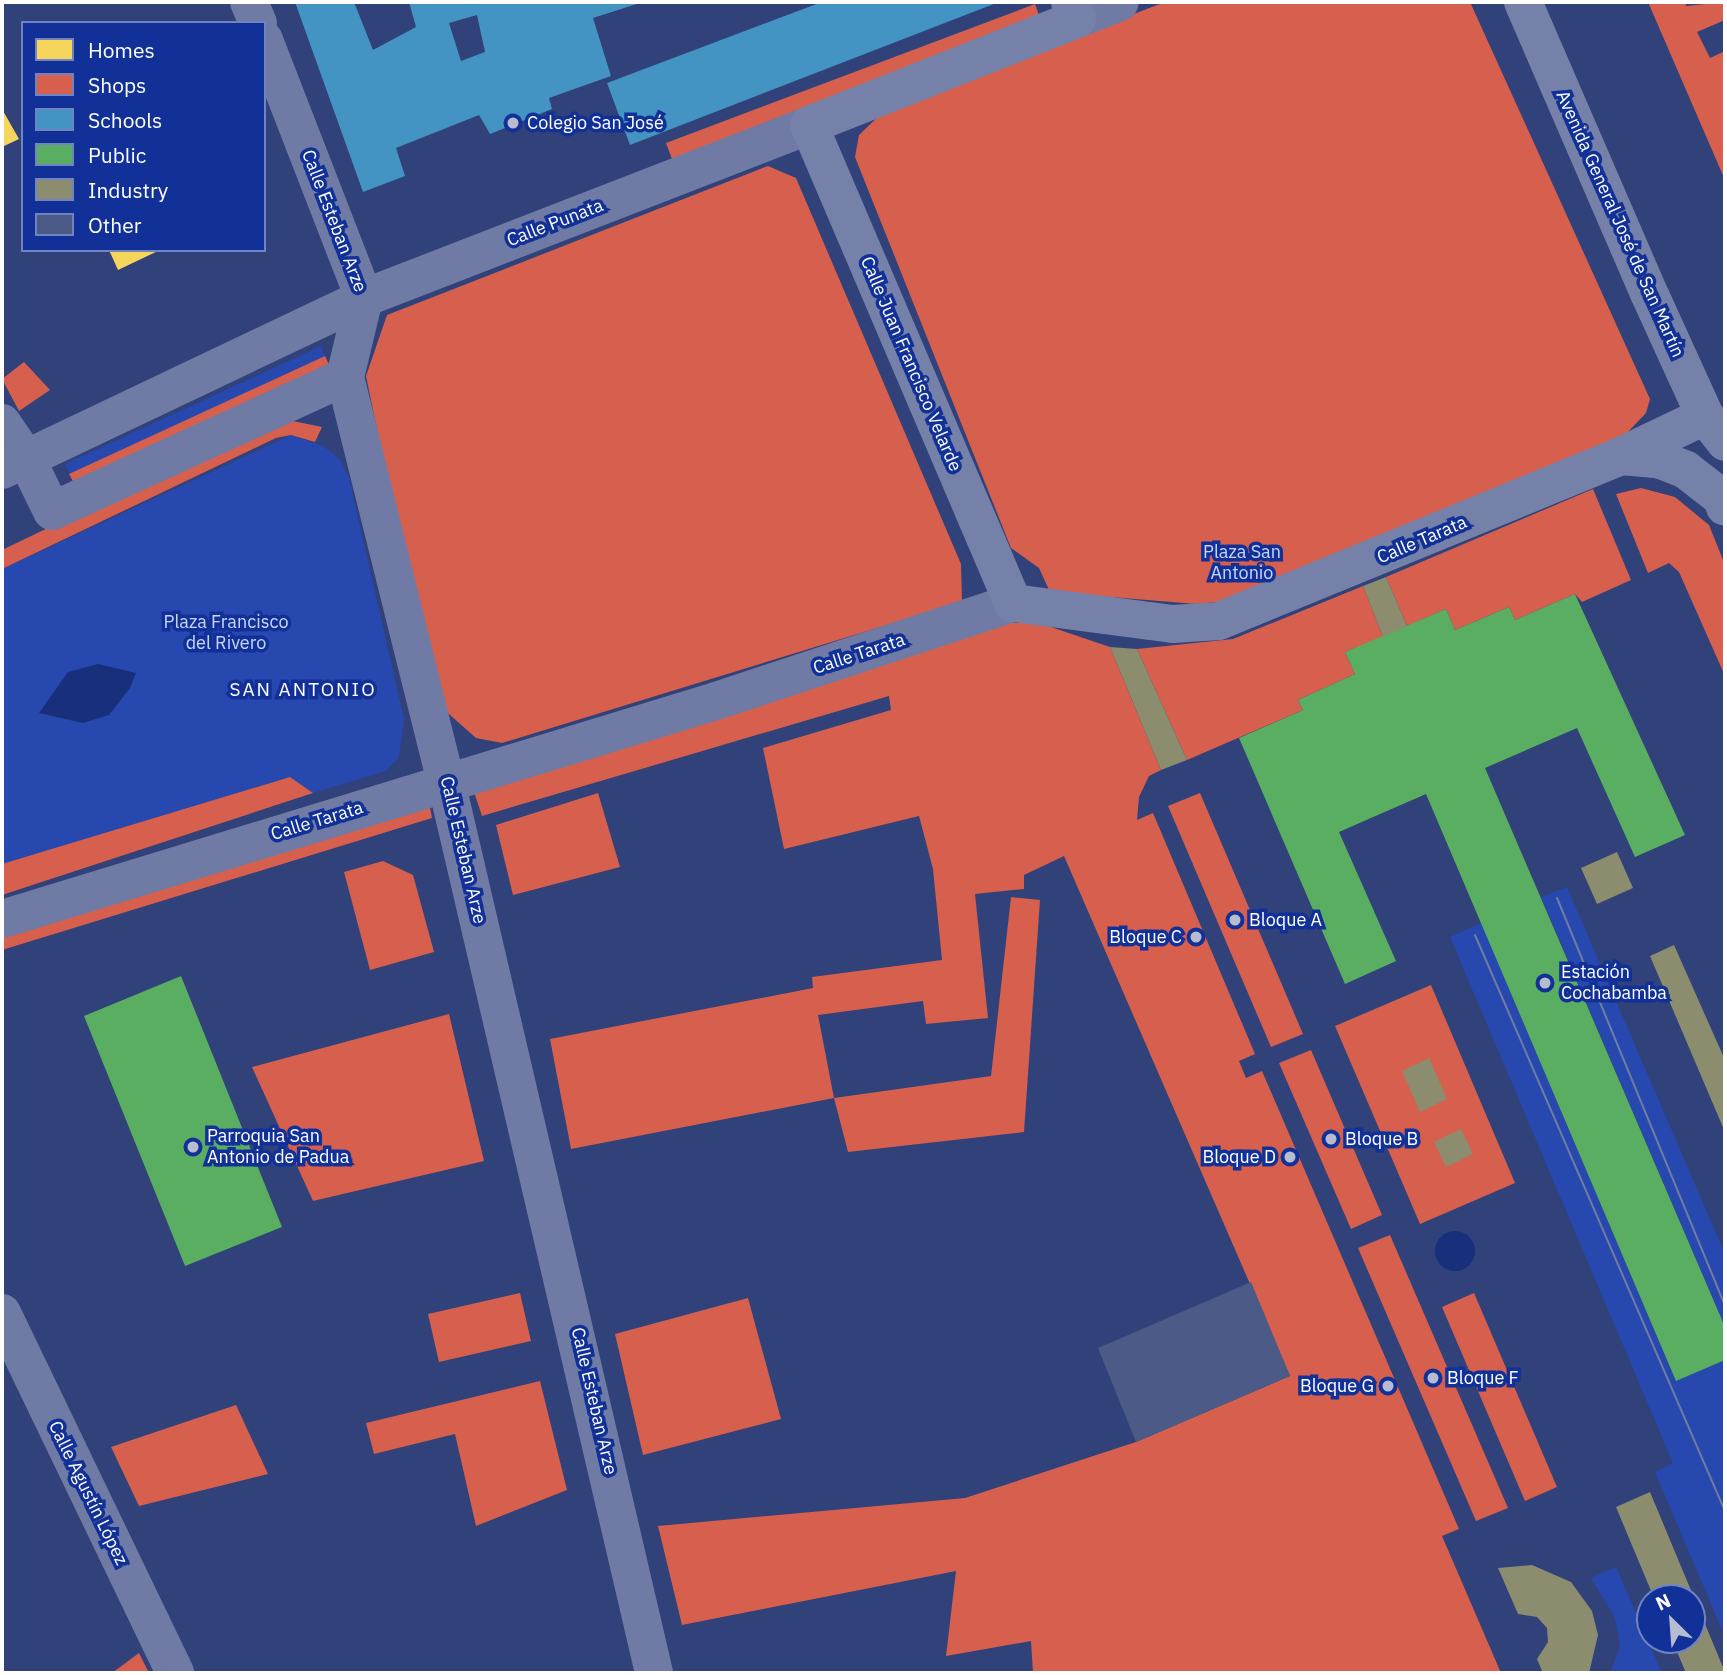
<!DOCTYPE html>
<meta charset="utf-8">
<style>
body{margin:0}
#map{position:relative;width:1727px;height:1675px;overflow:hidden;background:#314179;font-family:"IBM Plex Sans",sans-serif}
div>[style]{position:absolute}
.green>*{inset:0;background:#2748ae}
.water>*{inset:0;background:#182f7c}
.round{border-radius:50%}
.homes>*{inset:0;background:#f6d55c}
.shops>*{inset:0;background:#d6604d}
.schools>*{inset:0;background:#4393c3}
.public>*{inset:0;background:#5aae61}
.industry>*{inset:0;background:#8c8c6e}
.building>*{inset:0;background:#4c5a87}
.street>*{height:38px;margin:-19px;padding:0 19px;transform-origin:19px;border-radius:19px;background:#6f7ba4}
.secondary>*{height:38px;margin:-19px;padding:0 19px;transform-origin:19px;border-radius:19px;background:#7581a8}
.tram>*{height:2px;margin:-1px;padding:0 1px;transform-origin:1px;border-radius:1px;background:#717ca3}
.dots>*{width:19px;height:19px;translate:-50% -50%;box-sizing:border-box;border:4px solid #123198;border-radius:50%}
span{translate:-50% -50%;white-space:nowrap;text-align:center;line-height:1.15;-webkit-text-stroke:7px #123198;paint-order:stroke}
.poi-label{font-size:18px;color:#fff}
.left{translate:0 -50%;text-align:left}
.right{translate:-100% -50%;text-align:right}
.street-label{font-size:18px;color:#fff}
.park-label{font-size:18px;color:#cbd8fd}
.neighbourhood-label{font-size:19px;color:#fff;letter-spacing:2px}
.frame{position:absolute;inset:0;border:4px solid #fff;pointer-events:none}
.legend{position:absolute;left:21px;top:21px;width:245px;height:231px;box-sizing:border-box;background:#123198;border:2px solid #7183c1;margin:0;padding:9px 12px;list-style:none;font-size:21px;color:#fff}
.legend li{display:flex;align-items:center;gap:14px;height:35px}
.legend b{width:35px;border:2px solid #7183c1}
.north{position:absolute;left:1636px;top:1584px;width:70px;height:70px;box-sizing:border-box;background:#123198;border:2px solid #7183c1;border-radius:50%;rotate:335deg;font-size:19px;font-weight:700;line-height:28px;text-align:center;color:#fff}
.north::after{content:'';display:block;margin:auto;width:24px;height:32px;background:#b7bcd0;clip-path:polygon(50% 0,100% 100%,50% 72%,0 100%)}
</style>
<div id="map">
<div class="green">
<i style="clip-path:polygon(321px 346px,325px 356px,70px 474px,65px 464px)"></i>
<i style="clip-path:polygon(291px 435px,323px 446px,339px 458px,349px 478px,404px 719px,399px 757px,386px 771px,313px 793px,290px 777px,2px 864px,2px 569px)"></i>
<i style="clip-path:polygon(1567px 887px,1725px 1254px,1725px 1327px,1541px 897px)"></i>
<i style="clip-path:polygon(1481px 923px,1676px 1381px,1725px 1360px,1725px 1637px,1655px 1472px,1673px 1463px,1450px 937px)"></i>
<i style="clip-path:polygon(1616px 1567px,1662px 1673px,1610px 1673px,1620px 1646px,1615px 1618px,1591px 1578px)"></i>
</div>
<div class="water">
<i style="clip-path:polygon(98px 664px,136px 673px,130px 688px,109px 715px,83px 723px,39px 713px,68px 672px)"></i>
<i class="round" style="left:1435px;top:1231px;width:40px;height:40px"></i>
</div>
<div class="homes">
<i style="clip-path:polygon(2px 109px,19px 139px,2px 147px)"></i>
<i style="clip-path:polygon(109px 250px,160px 250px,118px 270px)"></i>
</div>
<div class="shops">
<i style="clip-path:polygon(1165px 2px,1470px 2px,1650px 399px,1646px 413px,1623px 437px,1248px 599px,1196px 604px,1050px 592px,1039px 568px,1011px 548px,855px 157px,859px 135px,886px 109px)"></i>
<i style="clip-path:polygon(1648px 2px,1685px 2px,1686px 6px,1725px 2px,1725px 20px,1697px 32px,1710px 58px,1725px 51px,1725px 180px)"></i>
<i style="clip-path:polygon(1035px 4px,1039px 15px,675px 167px,666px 143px)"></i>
<i style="clip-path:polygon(768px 166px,796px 178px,961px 564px,962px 602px,502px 743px,476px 738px,433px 700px,366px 376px,387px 315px)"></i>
<i style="clip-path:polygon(325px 356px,330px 367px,75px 485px,69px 474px)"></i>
<i style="clip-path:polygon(24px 362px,50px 390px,19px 411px,2px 379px)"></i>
<i style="clip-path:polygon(283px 419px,322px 427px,315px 442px,291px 435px,276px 438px,2px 569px,2px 550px,268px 422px)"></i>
<i style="clip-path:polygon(1641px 488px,1675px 497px,1709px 525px,1725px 565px,1725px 676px,1679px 572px,1669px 563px,1648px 573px,1616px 494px)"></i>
<i style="clip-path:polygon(1593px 489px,1631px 580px,1582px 602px,1575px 594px,1515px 620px,1509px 607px,1455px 630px,1446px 609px,1407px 626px,1386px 577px)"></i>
<i style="clip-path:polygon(1363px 586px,1383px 637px,1345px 652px,1355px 674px,1298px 700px,1303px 710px,1187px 760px,1137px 649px,1233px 639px)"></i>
<i style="clip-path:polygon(1005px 623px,1039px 623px,1110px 647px,1161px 770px,1149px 776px,1139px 797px,1137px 820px,1153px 813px,1255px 1054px,1239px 1061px,1246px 1078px,1262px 1071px,1459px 1529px,1442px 1536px,1501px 1673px,1033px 1673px,1031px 1641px,946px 1656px,956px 1571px,682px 1625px,658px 1526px,965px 1498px,1136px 1442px,1290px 1376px,1064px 856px,1024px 875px,1024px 889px,975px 894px,988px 1018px,926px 1024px,923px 1001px,818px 1015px,834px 1098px,571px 1149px,550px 1039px,813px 988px,812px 977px,942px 960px,933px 869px,919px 816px,784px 849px,763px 748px,891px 710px,889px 696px,482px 816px,474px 792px)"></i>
<i style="clip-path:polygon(290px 777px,313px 793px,2px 895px,2px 864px)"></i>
<i style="clip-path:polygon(598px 793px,620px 867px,513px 895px,496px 825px)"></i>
<i style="clip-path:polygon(1200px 793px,1303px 1034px,1271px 1047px,1168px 806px)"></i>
<i style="clip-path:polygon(428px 797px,432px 818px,2px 950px,2px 928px)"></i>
<i style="clip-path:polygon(383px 861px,413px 875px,434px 952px,370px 970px,344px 872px)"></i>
<i style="clip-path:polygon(1011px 897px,1040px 900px,1024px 1132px,848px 1152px,834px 1098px,991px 1076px)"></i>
<i style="clip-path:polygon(1431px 985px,1515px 1183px,1420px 1224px,1335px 1026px)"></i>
<i style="clip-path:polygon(449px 1014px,484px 1161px,313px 1201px,252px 1067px)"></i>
<i style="clip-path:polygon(1311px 1050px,1382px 1215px,1351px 1229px,1279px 1063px)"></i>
<i style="clip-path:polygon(1390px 1235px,1508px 1508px,1476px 1521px,1358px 1248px)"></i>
<i style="clip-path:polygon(520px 1293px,531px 1341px,439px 1362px,428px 1314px)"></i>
<i style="clip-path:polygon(1474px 1293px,1557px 1487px,1525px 1501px,1442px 1307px)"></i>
<i style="clip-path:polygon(748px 1298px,781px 1419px,643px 1455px,615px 1334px)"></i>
<i style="clip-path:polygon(540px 1381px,567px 1490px,476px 1526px,455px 1434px,374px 1454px,366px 1423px)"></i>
<i style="clip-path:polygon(236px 1405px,268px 1474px,139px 1506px,111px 1447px)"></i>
<i style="clip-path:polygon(139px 1653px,149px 1673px,112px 1673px)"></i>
</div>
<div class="schools">
<i style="clip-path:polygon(evenodd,295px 2px,354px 2px,373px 50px,416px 27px,409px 2px,643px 2px,593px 18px,611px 76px,549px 98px,552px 109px,490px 134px,479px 115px,396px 148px,405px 176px,363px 192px,295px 2px,477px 15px,485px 52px,461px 61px,449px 23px,477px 15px)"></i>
<i style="clip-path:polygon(822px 2px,999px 2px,630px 145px,607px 83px)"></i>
</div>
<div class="public">
<i style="clip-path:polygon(1575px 594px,1685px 835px,1635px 857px,1577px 728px,1485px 768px,1725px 1327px,1725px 1360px,1676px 1381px,1426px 794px,1339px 832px,1396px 961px,1345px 984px,1239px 738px,1303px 710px,1298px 700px,1355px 674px,1345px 652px,1446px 609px,1455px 630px,1509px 607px,1515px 620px)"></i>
<i style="clip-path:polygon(181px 976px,282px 1227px,185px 1266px,84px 1016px)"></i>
</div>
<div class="industry">
<i style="clip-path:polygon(1386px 577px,1407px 626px,1383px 637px,1363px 586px)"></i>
<i style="clip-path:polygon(1110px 647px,1137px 649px,1187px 760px,1161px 770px)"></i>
<i style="clip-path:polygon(1617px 852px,1633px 888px,1597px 904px,1581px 868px)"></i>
<i style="clip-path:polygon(1674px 945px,1725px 1060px,1725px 1132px,1650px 956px)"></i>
<i style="clip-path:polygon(1429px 1058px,1447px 1099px,1420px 1112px,1402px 1071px)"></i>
<i style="clip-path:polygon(1461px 1129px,1473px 1154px,1446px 1167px,1434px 1142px)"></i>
<i style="clip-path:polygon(1650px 1492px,1725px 1672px,1725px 1673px,1686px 1673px,1672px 1640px,1692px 1640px,1692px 1598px,1654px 1598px,1616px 1507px)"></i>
<i style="clip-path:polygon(1532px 1565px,1571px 1582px,1592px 1611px,1598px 1635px,1589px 1673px,1543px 1673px,1537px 1659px,1548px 1642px,1547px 1628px,1537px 1617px,1518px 1614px,1498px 1568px)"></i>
</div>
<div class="building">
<i style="clip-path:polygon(1251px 1282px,1290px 1376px,1136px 1442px,1098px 1348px)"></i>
</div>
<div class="street">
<i style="left:249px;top:2px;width:23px;rotate:67deg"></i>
<i style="left:1077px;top:19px;width:46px;rotate:-21.6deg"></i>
<i style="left:264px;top:40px;width:277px;rotate:68.8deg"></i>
<i style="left:364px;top:298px;width:81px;rotate:103.5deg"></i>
<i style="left:345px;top:377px;width:416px;rotate:76deg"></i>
<i style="left:446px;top:781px;width:916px;rotate:76.87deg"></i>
<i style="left:2px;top:423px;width:42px;rotate:55.6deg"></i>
<i style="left:26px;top:458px;width:59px;rotate:63.9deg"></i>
<i style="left:52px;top:511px;width:322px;rotate:-24.6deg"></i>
<i style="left:2px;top:470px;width:401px;rotate:-25.4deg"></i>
<i style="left:364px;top:298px;width:477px;rotate:-21.2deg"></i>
<i style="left:2px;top:919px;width:747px;rotate:-16.98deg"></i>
<i style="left:716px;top:701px;width:313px;rotate:-18.3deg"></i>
<i style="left:2px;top:1313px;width:399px;rotate:64.3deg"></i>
</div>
<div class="secondary">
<i style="left:1070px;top:2px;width:18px;rotate:68deg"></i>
<i style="left:1077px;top:19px;width:288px;rotate:158.4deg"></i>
<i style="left:809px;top:125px;width:520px;rotate:66.89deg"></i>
<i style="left:1013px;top:603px;width:161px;rotate:7.5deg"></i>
<i style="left:1173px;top:624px;width:46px;rotate:-3.7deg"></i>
<i style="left:1219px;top:621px;width:435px;rotate:-22.3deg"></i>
<i style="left:1621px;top:456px;width:93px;rotate:-25.5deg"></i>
<i style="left:1523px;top:2px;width:317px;rotate:66.6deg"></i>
<i style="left:1649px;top:293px;width:135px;rotate:65.5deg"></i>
<i style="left:1705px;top:416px;width:33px;rotate:52deg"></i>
<i style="left:1621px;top:456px;width:37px;rotate:5deg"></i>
<i style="left:1658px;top:459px;width:30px;rotate:21deg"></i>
<i style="left:1686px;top:470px;width:46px;rotate:37.9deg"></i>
<i style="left:1722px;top:498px;width:9px;rotate:72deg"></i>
</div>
<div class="tram">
<i style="left:1557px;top:898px;width:440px;rotate:67.6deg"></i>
<i style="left:1475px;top:935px;width:628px;rotate:66.54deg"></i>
</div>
<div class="dots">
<i style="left:513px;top:123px;background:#b7bcd0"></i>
<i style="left:1235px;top:920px;background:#b7bcd0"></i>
<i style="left:1196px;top:937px;background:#b7bcd0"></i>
<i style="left:1545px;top:983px;background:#b7bcd0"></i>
<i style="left:1331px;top:1139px;background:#b7bcd0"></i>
<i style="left:193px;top:1147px;background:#b7bcd0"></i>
<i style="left:1290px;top:1157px;background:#b7bcd0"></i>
<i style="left:1433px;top:1378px;background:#b7bcd0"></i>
<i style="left:1388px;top:1386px;background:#b7bcd0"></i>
</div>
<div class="poi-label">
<span class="left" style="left:527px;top:123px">Colegio San José</span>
<span class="left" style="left:1249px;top:920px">Bloque A</span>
<span class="right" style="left:1182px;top:937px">Bloque C</span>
<span class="left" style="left:1561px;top:983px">Estación<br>Cochabamba</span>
<span class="left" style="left:207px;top:1147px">Parroquia San<br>Antonio de Padua</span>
<span class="left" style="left:1345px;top:1139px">Bloque B</span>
<span class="right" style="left:1276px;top:1157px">Bloque D</span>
<span class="left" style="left:1447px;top:1378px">Bloque F</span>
<span class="right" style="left:1374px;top:1386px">Bloque G</span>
</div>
<div class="street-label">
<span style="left:334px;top:221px;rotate:69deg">Calle Esteban Arze</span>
<span style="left:555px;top:223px;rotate:-21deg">Calle Punata</span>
<span style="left:1620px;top:224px;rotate:66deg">Avenida General José de San Martín</span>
<span style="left:911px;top:364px;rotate:67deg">Calle Juan Francisco Velarde</span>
<span style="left:1422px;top:540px;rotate:-23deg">Calle Tarata</span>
<span style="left:859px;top:654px;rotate:-18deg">Calle Tarata</span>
<span style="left:317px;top:821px;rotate:-17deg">Calle Tarata</span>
<span style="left:463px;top:850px;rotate:77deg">Calle Esteban Arze</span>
<span style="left:594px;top:1401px;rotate:77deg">Calle Esteban Arze</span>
<span style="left:88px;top:1493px;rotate:64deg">Calle Agustín López</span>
</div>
<div class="park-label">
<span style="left:1242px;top:563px">Plaza San<br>Antonio</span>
<span style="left:226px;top:633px">Plaza Francisco<br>del Rivero</span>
</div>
<div class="neighbourhood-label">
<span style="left:303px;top:690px">SAN ANTONIO</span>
</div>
<div class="frame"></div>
<ul class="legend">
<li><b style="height:19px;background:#f6d55c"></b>Homes</li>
<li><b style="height:19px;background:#d6604d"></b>Shops</li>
<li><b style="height:19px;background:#4393c3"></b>Schools</li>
<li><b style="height:19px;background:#5aae61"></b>Public</li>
<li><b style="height:19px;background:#8c8c6e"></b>Industry</li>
<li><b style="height:19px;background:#4c5a87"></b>Other</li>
</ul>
<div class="north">N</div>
</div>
